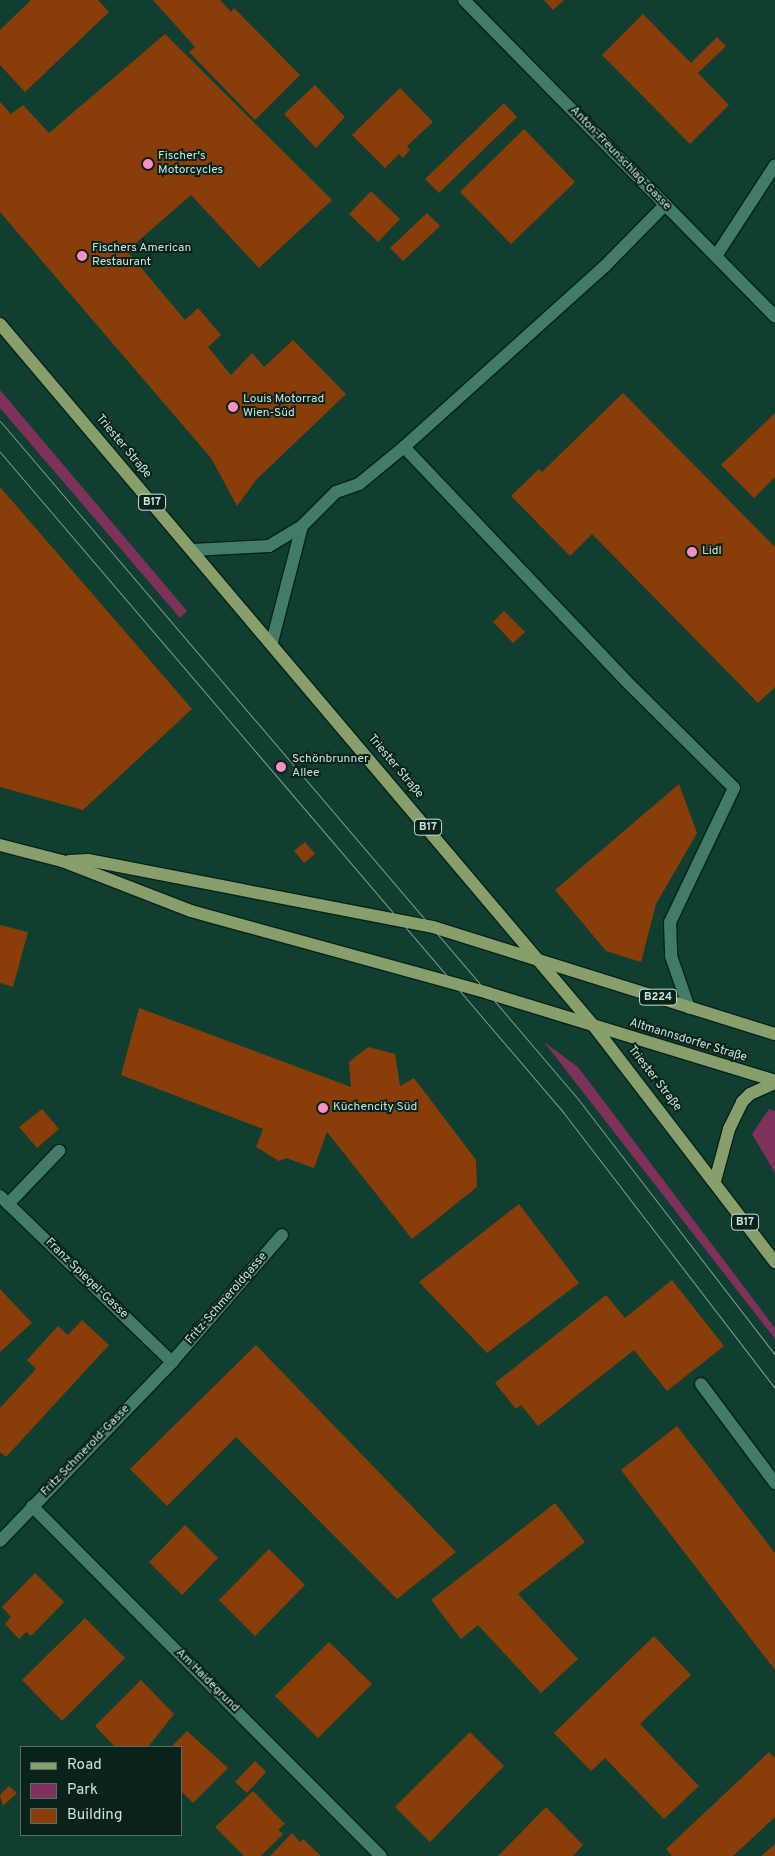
<!DOCTYPE html>
<meta charset="utf-8">
<style>
body{margin:0}
#map{position:relative;width:775px;height:1856px;overflow:hidden;background:#103e30;font-family:Overpass,sans-serif}
div>[style]{position:absolute}
.green>*{inset:0;background:#7e315c}
.building>*{inset:0;background:#893e09}
.roads{filter:drop-shadow(1px 0 #032319) drop-shadow(-1px 0 #032319) drop-shadow(0 1px #032319) drop-shadow(0 -1px #032319)}
.minor>*{height:12px;margin:-6px;padding:0 6px;transform-origin:6px;border-radius:6px;background:#427c67}
.major>*{height:12px;margin:-6px;padding:0 6px;transform-origin:6px;border-radius:6px;background:#889f6c}
.tram>*{height:1px;margin:-0.5px;padding:0 0.5px;transform-origin:0.5px;border-radius:0.5px;background:#7ca093}
.dots>*{width:14px;height:14px;translate:-50% -50%;box-sizing:border-box;border:2px solid #09221a;border-radius:50%}
span{translate:-50% -50%;white-space:nowrap;text-align:center;line-height:1.15;-webkit-text-stroke:4px #09221a;paint-order:stroke}
.shield-label span{padding:1px 4px;background:#09221a;border:1px solid;border-radius:4px;-webkit-text-stroke-width:0}
.shield-label{font-size:11px;color:#c8e5d9;font-weight:700}
.poi-label{font-size:12px;color:#c8e5d9}
.left{translate:0 -50%;text-align:left}
.street-label{font-size:12px;color:#c8e5d9}
.legend{position:absolute;left:20px;top:1746px;width:162px;height:90px;box-sizing:border-box;background:#09221a;border:1px solid #557066;margin:0;padding:6px 9px;list-style:none;font-size:15px;color:#c8e5d9}
.legend li{display:flex;align-items:center;gap:10px;height:25px}
.legend b{width:25px;border:1px solid #557066}
</style>
<div id="map">
<div class="green">
<i style="clip-path:polygon(0 390px,187px 611px,180px 618px,0 408px)"></i>
<i style="clip-path:polygon(544px 1042px,578px 1067px,775px 1328px,775px 1339px)"></i>
<i style="clip-path:polygon(769px 1109px,775px 1111px,775px 1173px,752px 1134px)"></i>
</div>
<div class="building">
<i style="clip-path:polygon(31px 0,98px 0,109px 12px,25px 92px,0 65px,0 30px)"></i>
<i style="clip-path:polygon(153px 0,220px 0,231px 12px,234px 8px,300px 75px,255px 120px,189px 52px,195px 47px)"></i>
<i style="clip-path:polygon(544px 0,564px 0,553px 10px)"></i>
<i style="clip-path:polygon(643px 14px,691px 63px,717px 37px,726px 46px,698px 73px,729px 105px,690px 144px,602px 55px)"></i>
<i style="clip-path:polygon(165px 34px,332px 200px,259px 268px,191px 195px,127px 251px,185px 320px,198px 308px,221px 335px,208px 347px,231px 375px,252px 353px,264px 367px,293px 340px,346px 394px,257px 479px,237px 506px,211px 458px,0 212px,0 102px,11px 114px,23px 105px,49px 133px)"></i>
<i style="clip-path:polygon(315px 85px,345px 117px,316px 148px,284px 114px)"></i>
<i style="clip-path:polygon(400px 88px,433px 122px,407px 146px,410px 150px,403px 158px,399px 154px,385px 168px,352px 135px)"></i>
<i style="clip-path:polygon(504px 103px,517px 117px,439px 193px,425px 179px)"></i>
<i style="clip-path:polygon(524px 129px,575px 182px,511px 244px,460px 192px)"></i>
<i style="clip-path:polygon(371px 191px,400px 219px,378px 242px,349px 214px)"></i>
<i style="clip-path:polygon(427px 213px,440px 226px,403px 261px,390px 248px)"></i>
<i style="clip-path:polygon(623px 393px,775px 547px,775px 687px,758px 703px,592px 534px,570px 556px,511px 496px,539px 469px,542px 472px)"></i>
<i style="clip-path:polygon(775px 413px,775px 477px,754px 498px,721px 465px)"></i>
<i style="clip-path:polygon(0 487px,192px 709px,83px 810px,0 787px)"></i>
<i style="clip-path:polygon(504px 611px,525px 632px,513px 643px,493px 622px)"></i>
<i style="clip-path:polygon(679px 784px,697px 833px,656px 904px,641px 962px,606px 951px,555px 890px)"></i>
<i style="clip-path:polygon(305px 842px,315px 854px,304px 863px,294px 851px)"></i>
<i style="clip-path:polygon(0 925px,28px 932px,13px 987px,0 983px)"></i>
<i style="clip-path:polygon(139px 1008px,351px 1087px,349px 1062px,368px 1047px,395px 1054px,400px 1086px,414px 1078px,476px 1160px,477px 1187px,412px 1239px,327px 1132px,314px 1168px,286px 1158px,279px 1161px,256px 1147px,263px 1129px,121px 1075px)"></i>
<i style="clip-path:polygon(42px 1109px,59px 1129px,37px 1148px,19px 1127px)"></i>
<i style="clip-path:polygon(519px 1204px,579px 1283px,487px 1353px,419px 1282px)"></i>
<i style="clip-path:polygon(672px 1280px,724px 1346px,667px 1391px,634px 1350px,538px 1426px,521px 1405px,516px 1409px,495px 1383px,606px 1295px,625px 1318px)"></i>
<i style="clip-path:polygon(0 1289px,32px 1323px,0 1352px)"></i>
<i style="clip-path:polygon(82px 1320px,109px 1345px,6px 1457px,0 1452px,0 1408px,36px 1369px,27px 1360px,58px 1326px,68px 1335px)"></i>
<i style="clip-path:polygon(256px 1345px,456px 1552px,397px 1599px,236px 1437px,167px 1506px,130px 1469px)"></i>
<i style="clip-path:polygon(677px 1426px,775px 1553px,775px 1670px,621px 1470px)"></i>
<i style="clip-path:polygon(555px 1503px,585px 1542px,518px 1594px,578px 1659px,541px 1693px,478px 1625px,461px 1639px,431px 1600px)"></i>
<i style="clip-path:polygon(185px 1525px,218px 1558px,182px 1595px,149px 1562px)"></i>
<i style="clip-path:polygon(269px 1549px,305px 1585px,255px 1636px,219px 1600px)"></i>
<i style="clip-path:polygon(35px 1573px,64px 1602px,31px 1636px,26px 1632px,19px 1639px,5px 1624px,11px 1617px,2px 1607px)"></i>
<i style="clip-path:polygon(85px 1618px,125px 1658px,62px 1721px,22px 1680px)"></i>
<i style="clip-path:polygon(654px 1636px,691px 1675px,640px 1724px,699px 1786px,664px 1819px,605px 1758px,591px 1771px,554px 1733px)"></i>
<i style="clip-path:polygon(329px 1642px,372px 1684px,318px 1738px,275px 1696px)"></i>
<i style="clip-path:polygon(141px 1680px,174px 1714px,148px 1747px,115px 1747px,95px 1726px)"></i>
<i style="clip-path:polygon(187px 1731px,228px 1768px,193px 1803px,181px 1791px,181px 1747px,171px 1747px)"></i>
<i style="clip-path:polygon(470px 1732px,504px 1766px,430px 1842px,395px 1807px)"></i>
<i style="clip-path:polygon(769px 1752px,775px 1758px,775px 1817px,733px 1856px,672px 1856px,666px 1849px)"></i>
<i style="clip-path:polygon(255px 1761px,266px 1772px,247px 1793px,235px 1782px)"></i>
<i style="clip-path:polygon(9px 1786px,17px 1793px,3px 1806px,0 1795px)"></i>
<i style="clip-path:polygon(253px 1791px,285px 1824px,278px 1830px,283px 1834px,261px 1856px,244px 1856px,215px 1827px)"></i>
<i style="clip-path:polygon(546px 1807px,583px 1845px,573px 1856px,498px 1856px)"></i>
<i style="clip-path:polygon(292px 1833px,300px 1842px,303px 1839px,321px 1856px,270px 1856px)"></i>
<i style="clip-path:polygon(775px 1844px,775px 1856px,761px 1856px)"></i>
</div>
<div class="roads">
<div class="minor">
<i style="left:464px;top:0;width:444px;rotate:45.5deg"></i>
<i style="left:716px;top:256px;width:108px;rotate:-57deg"></i>
<i style="left:404px;top:447px;width:270px;rotate:-42deg"></i>
<i style="left:605px;top:266px;width:86px;rotate:-45.5deg"></i>
<i style="left:192px;top:550px;width:77px;rotate:-3deg"></i>
<i style="left:269px;top:546px;width:39px;rotate:-31deg"></i>
<i style="left:302px;top:526px;width:48px;rotate:-45deg"></i>
<i style="left:336px;top:492px;width:24px;rotate:-19deg"></i>
<i style="left:359px;top:484px;width:58px;rotate:-39.4deg"></i>
<i style="left:404px;top:447px;width:321px;rotate:46.5deg"></i>
<i style="left:625px;top:680px;width:153px;rotate:44.7deg"></i>
<i style="left:734px;top:788px;width:148px;rotate:115.5deg"></i>
<i style="left:670px;top:922px;width:34px;rotate:88deg"></i>
<i style="left:671px;top:956px;width:55px;rotate:70.9deg"></i>
<i style="left:272px;top:642px;width:120px;rotate:-75.5deg"></i>
<i style="left:0;top:1196px;width:239px;rotate:44deg"></i>
<i style="left:8px;top:1204px;width:74px;rotate:-46.1deg"></i>
<i style="left:701px;top:1384px;width:124px;rotate:53.2deg"></i>
<i style="left:32px;top:1506px;width:494px;rotate:45.1deg"></i>
<i style="left:0;top:1541px;width:248px;rotate:-46.1deg"></i>
<i style="left:172px;top:1362px;width:168px;rotate:-49.1deg"></i>
</div>
<div class="major">
<i style="left:0;top:324px;width:918px;rotate:49.77deg"></i>
<i style="left:593px;top:1025px;width:299px;rotate:52.5deg"></i>
<i style="left:0;top:845px;width:64px;rotate:14.5deg"></i>
<i style="left:62px;top:861px;width:138px;rotate:21.2deg"></i>
<i style="left:191px;top:911px;width:308px;rotate:15.4deg"></i>
<i style="left:488px;top:993px;width:300px;rotate:17deg"></i>
<i style="left:69px;top:861px;width:19px;rotate:-3deg"></i>
<i style="left:88px;top:860px;width:351px;rotate:11deg"></i>
<i style="left:433px;top:927px;width:358px;rotate:17.4deg"></i>
<i style="left:715px;top:1181px;width:54px;rotate:-74.9deg"></i>
<i style="left:729px;top:1129px;width:30px;rotate:-64deg"></i>
<i style="left:742px;top:1102px;width:11px;rotate:-45deg"></i>
<i style="left:750px;top:1094px;width:27px;rotate:-24deg"></i>
</div>
</div>
<div class="tram">
<i style="left:0;top:421px;width:891px;rotate:49.55deg"></i>
<i style="left:578px;top:1099px;width:323px;rotate:52.4deg"></i>
<i style="left:0;top:452px;width:868px;rotate:49.53deg"></i>
<i style="left:563px;top:1112px;width:348px;rotate:52.5deg"></i>
</div>
<div class="dots">
<i style="left:148px;top:164px;background:#fa8fc7"></i>
<i style="left:82px;top:256px;background:#fa8fc7"></i>
<i style="left:233px;top:407px;background:#fa8fc7"></i>
<i style="left:692px;top:552px;background:#fa8fc7"></i>
<i style="left:281px;top:767px;background:#fa8fc7"></i>
<i style="left:323px;top:1108px;background:#fa8fc7"></i>
</div>
<div class="shield-label">
<span style="left:152px;top:502px">B17</span>
<span style="left:428px;top:827px">B17</span>
<span style="left:658px;top:997px">B224</span>
<span style="left:745px;top:1222px">B17</span>
</div>
<div class="poi-label">
<span class="left" style="left:158px;top:164px">Fischer's<br>Motorcycles</span>
<span class="left" style="left:92px;top:256px">Fischers American<br>Restaurant</span>
<span class="left" style="left:243px;top:407px">Louis Motorrad<br>Wien-Süd</span>
<span class="left" style="left:702px;top:552px">Lidl</span>
<span class="left" style="left:292px;top:767px">Schönbrunner<br>Allee</span>
<span class="left" style="left:333px;top:1108px">Küchencity Süd</span>
</div>
<div class="street-label">
<span style="left:620px;top:159px;rotate:46deg">Anton-Freunschlag-Gasse</span>
<span style="left:123px;top:447px;rotate:50deg">Triester Straße</span>
<span style="left:395px;top:767px;rotate:50deg">Triester Straße</span>
<span style="left:688px;top:1041px;rotate:17deg">Altmannsdorfer Straße</span>
<span style="left:654px;top:1079px;rotate:52deg">Triester Straße</span>
<span style="left:86px;top:1279px;rotate:44deg">Franz Spiegel-Gasse</span>
<span style="left:227px;top:1299px;rotate:-49deg">Fritz-Schmeroldgasse</span>
<span style="left:86px;top:1451px;rotate:-46deg">Fritz Schmerold-Gasse</span>
<span style="left:207px;top:1681px;rotate:45deg">Am Haidegrund</span>
</div>
<ul class="legend">
<li><b style="height:6px;background:#889f6c"></b>Road</li>
<li><b style="height:14px;background:#7e315c"></b>Park</li>
<li><b style="height:14px;background:#893e09"></b>Building</li>
</ul>
</div>
